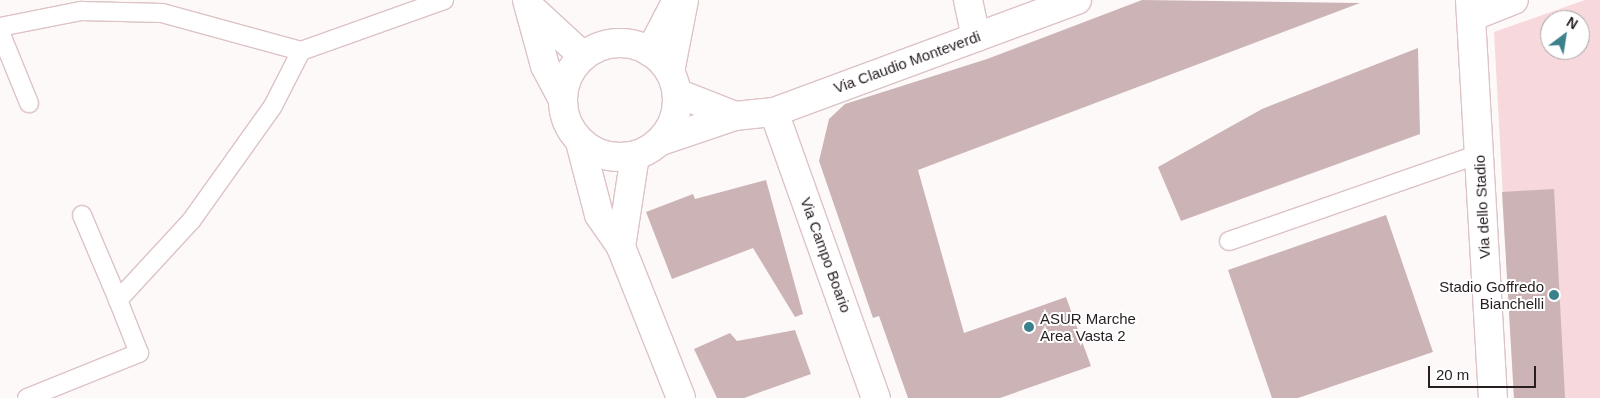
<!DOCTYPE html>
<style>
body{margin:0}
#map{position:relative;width:1600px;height:398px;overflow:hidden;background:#fef9f9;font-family:Helvetica,sans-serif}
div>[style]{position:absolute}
.green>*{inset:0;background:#f7d8dc}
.building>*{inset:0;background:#ccb3b6}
.roads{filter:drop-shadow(1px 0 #dcc3c6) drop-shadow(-1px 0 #dcc3c6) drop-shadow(0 1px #dcc3c6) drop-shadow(0 -1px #dcc3c6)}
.lane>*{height:18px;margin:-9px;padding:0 9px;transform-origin:9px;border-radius:9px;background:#fff}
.street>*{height:28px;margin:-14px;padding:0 14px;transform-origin:14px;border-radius:14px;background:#fff}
.secondary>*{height:28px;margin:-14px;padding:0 14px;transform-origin:14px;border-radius:14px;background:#fff}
.secondary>.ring{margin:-14px;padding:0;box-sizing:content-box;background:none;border:28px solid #fff;border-radius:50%}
.dots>*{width:14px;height:14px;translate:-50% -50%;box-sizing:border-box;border:2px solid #fff;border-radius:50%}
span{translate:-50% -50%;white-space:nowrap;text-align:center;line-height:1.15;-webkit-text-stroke:4px #fff;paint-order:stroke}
.street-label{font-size:15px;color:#271e1f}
.poi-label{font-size:15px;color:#271e1f}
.right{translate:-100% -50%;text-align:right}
.left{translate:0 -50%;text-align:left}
.north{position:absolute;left:1540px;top:10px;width:50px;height:50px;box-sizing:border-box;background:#fff;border:1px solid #a9a5a5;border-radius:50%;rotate:31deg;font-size:14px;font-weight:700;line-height:20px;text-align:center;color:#271e1f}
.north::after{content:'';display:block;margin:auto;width:18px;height:22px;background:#3b818c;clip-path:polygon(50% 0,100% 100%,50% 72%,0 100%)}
.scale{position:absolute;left:1428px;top:366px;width:108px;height:22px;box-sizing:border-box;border:2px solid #271e1f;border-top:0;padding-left:6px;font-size:15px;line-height:18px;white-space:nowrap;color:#271e1f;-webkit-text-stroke:4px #fff;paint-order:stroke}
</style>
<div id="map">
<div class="green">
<i style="clip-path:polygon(evenodd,1585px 0,1600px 0,1600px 398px,1514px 398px,1494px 32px,1585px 0,1550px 20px,1580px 20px,1580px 50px,1550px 50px,1550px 20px)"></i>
</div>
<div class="building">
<i style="clip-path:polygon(1142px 0,1360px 3px,918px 170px,964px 333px,1066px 297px,1091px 366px,1000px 398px,908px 398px,879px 316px,873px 318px,819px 161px,829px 119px,845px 104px,987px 59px)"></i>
<i style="clip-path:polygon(1418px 48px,1420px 134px,1181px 221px,1158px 167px,1262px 109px)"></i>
<i style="clip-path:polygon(766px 180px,803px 314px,795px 317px,753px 248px,672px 279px,646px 212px,693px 194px,695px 199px)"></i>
<i style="clip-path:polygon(1554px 189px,1565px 398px,1514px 398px,1502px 192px)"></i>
<i style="clip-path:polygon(1386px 215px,1433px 352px,1298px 398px,1272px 398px,1228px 270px)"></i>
<i style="clip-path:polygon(795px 330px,811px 374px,744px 398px,717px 398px,694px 349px,730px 333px,737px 341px)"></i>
</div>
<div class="roads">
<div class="lane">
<i style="left:0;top:27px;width:83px;rotate:-11.2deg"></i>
<i style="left:81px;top:11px;width:81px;rotate:1.4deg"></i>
<i style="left:162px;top:13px;width:144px;rotate:15.3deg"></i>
<i style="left:301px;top:51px;width:152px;rotate:-19.6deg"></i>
<i style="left:0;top:32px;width:77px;rotate:67.8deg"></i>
<i style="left:82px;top:215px;width:92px;rotate:67deg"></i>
<i style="left:1229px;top:241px;width:265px;rotate:-19.2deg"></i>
<i style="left:27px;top:398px;width:121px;rotate:-21.9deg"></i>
<i style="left:139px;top:353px;width:57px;rotate:-111.6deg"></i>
<i style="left:118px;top:300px;width:108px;rotate:-47.3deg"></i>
<i style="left:191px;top:221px;width:141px;rotate:-54.5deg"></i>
<i style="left:273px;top:106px;width:62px;rotate:-63deg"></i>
</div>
<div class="street">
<i style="left:968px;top:0;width:38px;rotate:78deg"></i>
<i style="left:1470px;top:0;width:399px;rotate:86.7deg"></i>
<i style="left:1471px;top:17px;width:46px;rotate:-21.6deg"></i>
<i style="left:650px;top:52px;width:59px;rotate:-62.6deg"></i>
<i style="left:670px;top:72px;width:73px;rotate:-79deg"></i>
<i style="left:677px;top:93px;width:62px;rotate:21.6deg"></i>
<i style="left:774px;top:112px;width:304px;rotate:70.4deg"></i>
<i style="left:661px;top:141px;width:78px;rotate:-18.7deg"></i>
<i style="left:735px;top:116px;width:39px;rotate:-6deg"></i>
<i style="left:774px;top:112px;width:323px;rotate:-20.3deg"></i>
</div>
<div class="secondary">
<i style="left:527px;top:0;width:68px;rotate:74.7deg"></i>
<i style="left:545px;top:66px;width:38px;rotate:62deg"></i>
<i style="left:532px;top:9px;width:69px;rotate:42.7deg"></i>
<i class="ring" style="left:563px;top:43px;width:86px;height:86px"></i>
<i style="left:580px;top:142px;width:75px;rotate:75.4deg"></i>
<i style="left:599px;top:215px;width:39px;rotate:55deg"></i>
<i style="left:621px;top:247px;width:162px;rotate:68.3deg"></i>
<i style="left:621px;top:247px;width:92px;rotate:-81.3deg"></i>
</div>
</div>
<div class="dots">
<i style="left:1554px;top:295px;background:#3b818c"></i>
<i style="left:1029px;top:327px;background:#3b818c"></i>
</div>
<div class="street-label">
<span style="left:907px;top:62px;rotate:-20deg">Via Claudio Monteverdi</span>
<span style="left:1482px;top:207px;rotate:-93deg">Via dello Stadio</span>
<span style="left:826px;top:255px;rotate:70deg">Via Campo Boario</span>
</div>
<div class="poi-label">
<span class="right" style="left:1544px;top:295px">Stadio Goffredo<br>Bianchelli</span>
<span class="left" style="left:1040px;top:327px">ASUR Marche<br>Area Vasta 2</span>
</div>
<div class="north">N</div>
<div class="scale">20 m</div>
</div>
